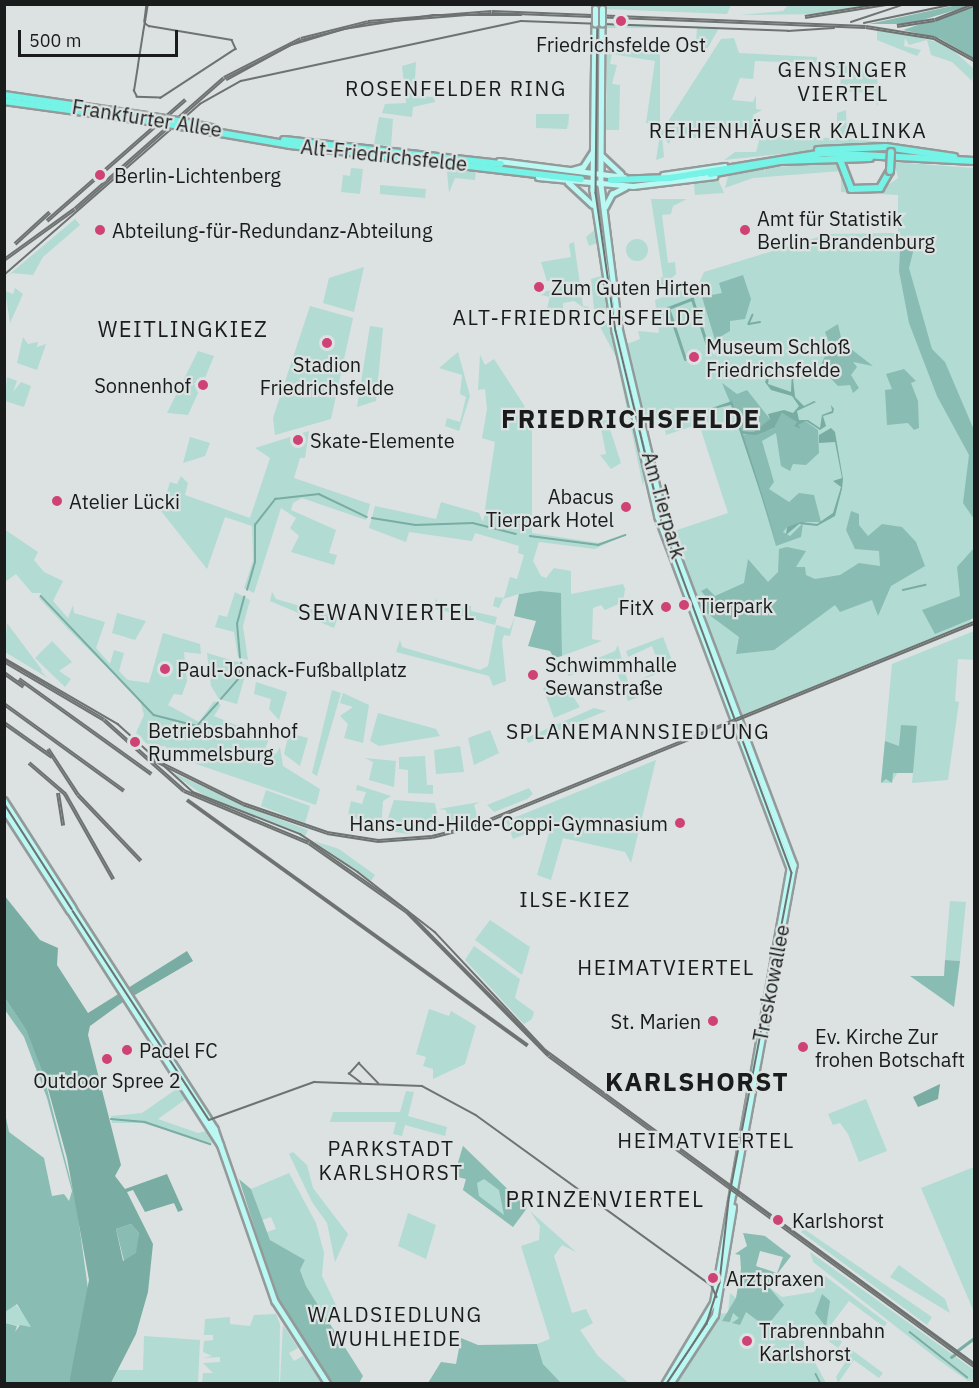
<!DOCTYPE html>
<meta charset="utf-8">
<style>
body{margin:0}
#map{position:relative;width:979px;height:1388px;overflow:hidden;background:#dce2e1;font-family:"IBM Plex Sans",sans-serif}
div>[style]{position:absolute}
.green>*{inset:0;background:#b2dbd3}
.round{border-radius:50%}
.forest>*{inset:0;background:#89bcb3}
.water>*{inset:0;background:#79aca3}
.stream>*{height:1.5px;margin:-0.75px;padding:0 0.75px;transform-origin:0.75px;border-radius:0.75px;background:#79aca3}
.canal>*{height:3px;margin:-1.5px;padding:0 1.5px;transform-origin:1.5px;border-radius:1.5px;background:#79aca3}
.primary-tunnel>*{height:6px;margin-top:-3px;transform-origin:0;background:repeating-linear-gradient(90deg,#b5bab9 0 6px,transparent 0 9px)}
.roads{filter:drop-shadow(2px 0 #949a99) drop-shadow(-2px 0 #949a99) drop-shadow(0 2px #949a99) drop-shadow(0 -2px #949a99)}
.secondary>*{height:4.5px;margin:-2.25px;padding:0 2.25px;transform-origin:2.25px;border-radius:2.25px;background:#baf9f3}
.primary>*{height:6px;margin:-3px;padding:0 3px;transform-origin:3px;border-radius:3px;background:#75f3e6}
.tram>*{height:1.5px;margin:-0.75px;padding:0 0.75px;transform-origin:0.75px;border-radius:0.75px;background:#6e7372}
.rail>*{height:4px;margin-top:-2px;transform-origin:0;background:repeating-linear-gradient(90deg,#dce2e1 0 4.5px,#6e7372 0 9px);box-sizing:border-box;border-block:2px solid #6e7372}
.bridges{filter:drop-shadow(2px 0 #949a99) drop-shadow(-2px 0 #949a99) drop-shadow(0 2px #949a99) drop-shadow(0 -2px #949a99)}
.secondary-bridge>*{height:4.5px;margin:-2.25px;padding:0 2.25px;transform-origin:2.25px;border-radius:2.25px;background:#baf9f3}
.primary-bridge>*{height:6px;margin:-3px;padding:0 3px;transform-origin:3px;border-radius:3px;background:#75f3e6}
.dots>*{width:16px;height:16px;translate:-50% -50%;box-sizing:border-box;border:3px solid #dce2e1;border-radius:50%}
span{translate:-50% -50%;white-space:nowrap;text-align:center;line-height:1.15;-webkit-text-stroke:4.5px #dce2e1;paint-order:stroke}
.poi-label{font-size:20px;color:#191c1b}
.left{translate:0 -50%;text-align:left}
.right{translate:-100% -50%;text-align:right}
.street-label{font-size:20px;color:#191c1b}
.neighbourhood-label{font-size:21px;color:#191c1b;letter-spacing:1.5px}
.quarter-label{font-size:22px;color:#191c1b;letter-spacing:1.5px}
.district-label{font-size:26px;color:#191c1b;font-weight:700;letter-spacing:1.5px}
.frame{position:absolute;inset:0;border:6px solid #191c1b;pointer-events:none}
.scale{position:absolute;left:18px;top:30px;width:160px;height:27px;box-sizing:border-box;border:3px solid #191c1b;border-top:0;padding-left:8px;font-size:18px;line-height:21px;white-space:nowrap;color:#191c1b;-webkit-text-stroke:4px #dce2e1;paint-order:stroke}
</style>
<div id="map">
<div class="green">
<i style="clip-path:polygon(608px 4px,731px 5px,727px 14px,605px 9px)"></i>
<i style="clip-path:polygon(788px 5px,871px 5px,827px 14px,740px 15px,783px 11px)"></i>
<i style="clip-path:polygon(605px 24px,682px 26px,719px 28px,707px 49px,696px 50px,696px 46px,703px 47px,705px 44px,696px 45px,697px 28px,604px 28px)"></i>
<i style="clip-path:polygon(877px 31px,904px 34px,946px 44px,974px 69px,972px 81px,952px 62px,931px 55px,927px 40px,909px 45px,905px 38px,904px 46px,921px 50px,917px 56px,877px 40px)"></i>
<i style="clip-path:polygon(734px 38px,739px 53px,817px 57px,817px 63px,755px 61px,753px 79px,740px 78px,732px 100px,753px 102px,756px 95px,756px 109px,762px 110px,753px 115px,756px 138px,743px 138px,745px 131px,709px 129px,696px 138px,672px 136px,669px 144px,662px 135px,664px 157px,656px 160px,660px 134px,721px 39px)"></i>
<i style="clip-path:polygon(607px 48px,660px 54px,660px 124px,646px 123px,655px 61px,612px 54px,610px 64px,617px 65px,612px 84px,620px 85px,619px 130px,606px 130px)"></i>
<i style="clip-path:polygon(416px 62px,414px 96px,434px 97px,435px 102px,413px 107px,412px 117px,382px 113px,385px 104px,406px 103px,402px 66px)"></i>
<i style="clip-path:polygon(831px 65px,877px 67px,878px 106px,870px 93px,840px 91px,841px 70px)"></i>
<i style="clip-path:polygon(846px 110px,847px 139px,887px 142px,889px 133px,888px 143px,724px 160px,735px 152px,756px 152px,760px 137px,837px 138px,837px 113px)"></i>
<i style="clip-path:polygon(536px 114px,569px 114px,568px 129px,568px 123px,567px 129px,536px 128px)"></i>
<i style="clip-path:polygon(379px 117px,393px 119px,391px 146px,374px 144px)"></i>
<i style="clip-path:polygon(840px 162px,842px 171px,841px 171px,753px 178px,725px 188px,728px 176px,757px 169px,764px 168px,765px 175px,765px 168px)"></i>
<i style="clip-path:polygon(894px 162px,974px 168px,974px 617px,970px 620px,974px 622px,743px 716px,671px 532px,728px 513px,699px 424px,666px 435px,662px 418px,644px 421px,627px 344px,640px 339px,638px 331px,659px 333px,655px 300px,685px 289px,687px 283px,698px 285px,704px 272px,828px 234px,898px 233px,898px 195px,841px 192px,841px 178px,847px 190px,881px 190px,898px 178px)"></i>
<i style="clip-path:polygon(454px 167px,476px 170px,475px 180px,455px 178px,449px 193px,447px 172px)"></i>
<i style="clip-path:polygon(351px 168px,363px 169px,360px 194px,341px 192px,343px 175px,350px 176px)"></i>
<i style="clip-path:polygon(718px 179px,724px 193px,695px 195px,694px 184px)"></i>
<i style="clip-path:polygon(380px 185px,426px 189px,425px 198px,380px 194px)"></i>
<i style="clip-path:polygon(651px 199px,687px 199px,673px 206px,671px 214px,662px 215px,668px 263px,675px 262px,676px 274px,660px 289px,656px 279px,663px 277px)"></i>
<i style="clip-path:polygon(75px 219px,80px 225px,43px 257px,33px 275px,12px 273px,5px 278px)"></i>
<i style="clip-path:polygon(597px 228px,606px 292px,596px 296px,606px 295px,609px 314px,607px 315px,600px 316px,608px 314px,607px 308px,594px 309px,591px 279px,601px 276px,597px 243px,589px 246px,586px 237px)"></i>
<i class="round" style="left:626px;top:239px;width:22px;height:22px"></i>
<i style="clip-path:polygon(574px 242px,583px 306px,589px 307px,589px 311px,574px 301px,563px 303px,563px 312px,545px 315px,550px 297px,533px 293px,560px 289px,560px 279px,547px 281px,541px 262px,571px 257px,569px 244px)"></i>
<i style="clip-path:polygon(364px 267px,354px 312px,323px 303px,329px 278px)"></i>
<i style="clip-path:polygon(15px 288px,23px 294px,10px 323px,5px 291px,13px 294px)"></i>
<i style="clip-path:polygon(310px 306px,353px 318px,331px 419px,275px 435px,273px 418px)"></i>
<i style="clip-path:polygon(608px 321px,645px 468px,643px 486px,616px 357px,599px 325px)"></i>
<i style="clip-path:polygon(370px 326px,383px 328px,376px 401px,357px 407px)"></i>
<i style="clip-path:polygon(23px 337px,28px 344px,38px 342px,37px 347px,46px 344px,37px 370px,17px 363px)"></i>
<i style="clip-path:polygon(198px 351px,214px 356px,203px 383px,194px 383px,198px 393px,188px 415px,167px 413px)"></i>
<i style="clip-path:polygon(458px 352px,470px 396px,459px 431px,445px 426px,447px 418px,460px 422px,466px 397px,460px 394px,462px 375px,439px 368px)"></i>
<i style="clip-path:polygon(480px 355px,485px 365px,494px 359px,524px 405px,532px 430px,532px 533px,599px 543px,629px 533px,595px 549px,539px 542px,533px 561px,541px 576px,546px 578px,554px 568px,571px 571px,571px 594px,623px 584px,625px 589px,623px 602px,605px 610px,601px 605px,593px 608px,592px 639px,602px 641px,562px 656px,561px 593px,522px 593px,503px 599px,499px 608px,493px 606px,495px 597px,504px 598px,510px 577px,517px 579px,524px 555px,518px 553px,519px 546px,475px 533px,472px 541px,409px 532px,406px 542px,369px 528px,375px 506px,436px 519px,441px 502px,479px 513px,483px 522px,495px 442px,482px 438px,487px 409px,485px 389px,478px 390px)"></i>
<i style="clip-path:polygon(7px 377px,17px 381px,13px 392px,21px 382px,31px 386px,24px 407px,5px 401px)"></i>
<i style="clip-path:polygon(607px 420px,621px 463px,611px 469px,600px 455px,606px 454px,601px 428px,593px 429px,592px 423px)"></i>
<i style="clip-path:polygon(309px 431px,305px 458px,300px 458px,294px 478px,370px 504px,366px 520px,302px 498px,293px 503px,291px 510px,336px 530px,329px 553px,337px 555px,334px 565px,291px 552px,299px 536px,290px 528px,296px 518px,281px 508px,254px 593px,244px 588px,253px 561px,252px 526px,225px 517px,207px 569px,161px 511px,170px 482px,177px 484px,181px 476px,188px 483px,185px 495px,250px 518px,270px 458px,255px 448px)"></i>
<i style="clip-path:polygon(190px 437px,210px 443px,205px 456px,183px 463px)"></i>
<i style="clip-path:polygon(4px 529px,38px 552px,34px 560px,44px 572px,63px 581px,53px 601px,68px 618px,73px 605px,74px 613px,105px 622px,96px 648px,110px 664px,114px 650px,124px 653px,119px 671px,128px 680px,149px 683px,163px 633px,200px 644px,201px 654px,184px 652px,187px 681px,182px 695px,174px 694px,168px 705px,199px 722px,214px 701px,221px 705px,214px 716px,269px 739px,265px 749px,276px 754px,280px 747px,283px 766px,320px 789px,316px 805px,173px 756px,165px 746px,150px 747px,136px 733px,144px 715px,140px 700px,69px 630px,39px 598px,41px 593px,32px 593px,16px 574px,5px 582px)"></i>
<i style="clip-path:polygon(235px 592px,250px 600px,243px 626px,248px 660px,238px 657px,234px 632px,215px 627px,219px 615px,227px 617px)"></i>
<i style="clip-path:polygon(272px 592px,276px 599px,338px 617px,334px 628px,270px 601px)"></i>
<i style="clip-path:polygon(436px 598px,438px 604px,461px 611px,463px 604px,471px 606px,471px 611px,497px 617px,495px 625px,434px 608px)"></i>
<i style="clip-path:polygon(117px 613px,146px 621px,135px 640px,112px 633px)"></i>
<i style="clip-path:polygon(515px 616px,510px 636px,504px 635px,502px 641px,506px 681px,493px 686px,489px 676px,396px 652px,400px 640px,402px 647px,480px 670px,488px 666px,496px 625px,510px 629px)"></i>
<i style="clip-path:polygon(7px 623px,42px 670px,41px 671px,48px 678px,5px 652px)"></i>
<i style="clip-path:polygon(974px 631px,974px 660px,958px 659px,955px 701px,959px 702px,948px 780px,912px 783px,913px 773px,898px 772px,891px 783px,881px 783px,892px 664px)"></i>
<i style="clip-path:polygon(663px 637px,673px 663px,670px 669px,637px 681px,661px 670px,652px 646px,628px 657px,626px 651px)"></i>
<i style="clip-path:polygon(52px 641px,72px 662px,59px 671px,71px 679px,65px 687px,35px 658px)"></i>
<i style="clip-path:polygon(618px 645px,631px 694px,638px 697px,628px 701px,612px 659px,569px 676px,566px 671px,615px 651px)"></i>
<i style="clip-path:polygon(207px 653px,248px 665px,237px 704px,219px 699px,211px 686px)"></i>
<i style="clip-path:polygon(256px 682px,287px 692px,279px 720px,269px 709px,271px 699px,254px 694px)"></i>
<i style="clip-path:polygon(554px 682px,559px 695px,570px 692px,580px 707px,554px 718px,543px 688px)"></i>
<i style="clip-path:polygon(332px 690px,341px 693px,317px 776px,312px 773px)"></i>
<i style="clip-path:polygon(343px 693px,369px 705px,363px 743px,344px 738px,348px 724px,340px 716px,353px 707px,340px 703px)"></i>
<i style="clip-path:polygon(594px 708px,606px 711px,528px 743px,526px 738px)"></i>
<i style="clip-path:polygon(378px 713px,436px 729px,440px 736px,379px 746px,370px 741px)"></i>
<i style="clip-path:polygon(490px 730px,499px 753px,474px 765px,468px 738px)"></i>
<i style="clip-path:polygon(289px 733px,308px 738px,300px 766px,284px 754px)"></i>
<i style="clip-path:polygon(460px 746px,464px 772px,436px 774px,434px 750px)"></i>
<i style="clip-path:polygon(425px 756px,427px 785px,433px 785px,433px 794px,408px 793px,408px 770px,399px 769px,399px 757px)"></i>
<i style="clip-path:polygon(365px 758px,396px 761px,394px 787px,369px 780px,373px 762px)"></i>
<i style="clip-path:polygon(656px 760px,631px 863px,625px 852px,563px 838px,551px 880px,537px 875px,552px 823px,513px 839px,506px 821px)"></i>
<i style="clip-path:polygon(169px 771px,253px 809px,308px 830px,305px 836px,209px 799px)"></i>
<i style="clip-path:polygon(357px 785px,391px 796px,383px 801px,381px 828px,348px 815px,351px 801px,362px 804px,366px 792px,356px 790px)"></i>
<i style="clip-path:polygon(529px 788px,533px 794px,527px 799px,494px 812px,487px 805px)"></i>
<i style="clip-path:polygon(266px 790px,310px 806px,305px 823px,261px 806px)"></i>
<i style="clip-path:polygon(394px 800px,435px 803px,440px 828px,408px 834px,384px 830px)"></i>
<i style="clip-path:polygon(480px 802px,474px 805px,478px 818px,442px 828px,448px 821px,446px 810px,439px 809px)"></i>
<i style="clip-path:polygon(314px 841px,339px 849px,375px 875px,371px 881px)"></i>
<i style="clip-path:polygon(950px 901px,966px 902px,960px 961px,945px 960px)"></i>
<i style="clip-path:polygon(490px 920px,530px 947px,522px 975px,475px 940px)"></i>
<i style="clip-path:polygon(474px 946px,520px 979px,515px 998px,534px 1012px,532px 1019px,524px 1024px,465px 960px)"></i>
<i style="clip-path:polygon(429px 1009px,449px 1016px,451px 1011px,476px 1026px,465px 1064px,433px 1079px,433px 1069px,423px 1066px,426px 1057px,416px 1054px)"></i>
<i style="clip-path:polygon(178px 1088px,186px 1099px,158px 1119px,198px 1133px,208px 1131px,216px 1144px,142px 1123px,112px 1123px,111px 1116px,142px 1113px)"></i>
<i style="clip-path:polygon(406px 1091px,414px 1092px,408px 1116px,447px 1127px,445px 1136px,405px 1125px,402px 1136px,393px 1134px,396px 1122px,330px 1122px,333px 1112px,400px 1112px)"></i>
<i style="clip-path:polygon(866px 1099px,887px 1151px,859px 1162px,848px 1134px,840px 1123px,833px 1125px,828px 1114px)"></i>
<i style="clip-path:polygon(463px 1146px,527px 1208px,513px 1227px,463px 1190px,466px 1179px,454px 1176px)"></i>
<i style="clip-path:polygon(293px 1152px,307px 1165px,313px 1188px,348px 1234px,335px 1262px,327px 1223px,312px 1202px,289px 1154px)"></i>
<i style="clip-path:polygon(974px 1167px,974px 1312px,921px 1188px)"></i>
<i style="clip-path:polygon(289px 1173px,316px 1223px,324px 1253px,322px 1276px,336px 1305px,329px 1322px,306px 1286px,300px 1270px,305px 1260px,270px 1240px,267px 1232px,276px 1229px,271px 1217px,262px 1220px,251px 1189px)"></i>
<i style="clip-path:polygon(530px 1211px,576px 1252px,562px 1245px,554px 1256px,572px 1313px,586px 1309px,593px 1323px,580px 1330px,598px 1356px,629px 1383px,561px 1383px,543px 1364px,537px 1344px,550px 1339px,521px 1246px,539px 1240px,540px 1226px)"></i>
<i style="clip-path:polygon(408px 1213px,436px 1225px,426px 1259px,398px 1246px)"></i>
<i style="clip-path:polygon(804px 1229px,932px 1317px,927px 1325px,801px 1232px)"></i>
<i style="clip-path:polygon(810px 1252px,974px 1370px,974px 1379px,968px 1381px,940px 1361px,813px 1262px)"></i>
<i style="clip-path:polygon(899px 1265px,945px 1299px,950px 1313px,890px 1277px)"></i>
<i style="clip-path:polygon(753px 1275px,782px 1297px,814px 1292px,825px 1276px,887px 1323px,884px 1327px,849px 1301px,830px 1326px,842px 1342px,838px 1348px,811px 1328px,803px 1340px,826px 1383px,673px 1384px,718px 1314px,728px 1313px,730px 1293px,736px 1298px)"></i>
<i style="clip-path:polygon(14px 1303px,30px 1320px,31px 1328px,5px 1323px,5px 1312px)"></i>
<i style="clip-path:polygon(276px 1314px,280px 1324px,279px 1383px,202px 1383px,203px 1373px,213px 1373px,203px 1363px,220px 1362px,220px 1357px,203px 1358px,212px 1356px,203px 1352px,204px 1341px,213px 1340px,213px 1335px,204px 1335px,205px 1319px,230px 1317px,230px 1324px,250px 1326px,254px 1315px)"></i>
<i style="clip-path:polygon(283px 1325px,298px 1348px,289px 1353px,294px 1361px,303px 1356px,322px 1383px,280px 1383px)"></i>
<i style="clip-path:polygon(144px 1336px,200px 1340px,198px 1383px,111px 1384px,118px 1370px,143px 1370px)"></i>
<i style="clip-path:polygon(845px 1345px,883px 1373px,879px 1378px,854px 1360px,838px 1383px,836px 1377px,849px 1356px,841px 1350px)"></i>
</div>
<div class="forest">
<i style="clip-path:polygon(957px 5px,972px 5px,909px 24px,869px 24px)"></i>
<i style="clip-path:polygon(974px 6px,974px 58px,939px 38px,903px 30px)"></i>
<i style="clip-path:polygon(906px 244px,914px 248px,909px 268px,932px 349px,945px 362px,974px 430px,974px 519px,963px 503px,969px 455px,937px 396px,909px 323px,899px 271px,900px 250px)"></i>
<i style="clip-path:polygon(743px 275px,751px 299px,745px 319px,730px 321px,730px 331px,715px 340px,702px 297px,722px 293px,719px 283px)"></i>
<i style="clip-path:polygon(838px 324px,842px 342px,873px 366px,853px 362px,857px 367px,851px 375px,859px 388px,853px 393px,850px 385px,838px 386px,820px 367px,830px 345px,825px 332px)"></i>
<i style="clip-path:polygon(904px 369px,916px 381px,911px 383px,918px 401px,919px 428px,914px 430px,908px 423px,887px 425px,885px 390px,892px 389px,886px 374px)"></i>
<i style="clip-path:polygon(722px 383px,737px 394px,747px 390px,770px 419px,756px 432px,742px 431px)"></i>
<i style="clip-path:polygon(782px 413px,798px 422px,794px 426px,805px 421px,818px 430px,819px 453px,806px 465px,793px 464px,790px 471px,781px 466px,776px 433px,762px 441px,774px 482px,769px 489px,789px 502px,799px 493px,814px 495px,821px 522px,806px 522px,787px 527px,783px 532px,790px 536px,803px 523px,801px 537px,776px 546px,743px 435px,773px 429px)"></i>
<i style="clip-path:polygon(851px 511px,859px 514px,859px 525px,868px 536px,882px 524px,902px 527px,916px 542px,925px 566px,891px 586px,878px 616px,872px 600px,840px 612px,835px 605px,774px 650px,736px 654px,739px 637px,704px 611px,708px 599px,701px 591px,707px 588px,715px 596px,744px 583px,748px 559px,768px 582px,778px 572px,779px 549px,787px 547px,806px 551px,796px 567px,805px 567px,806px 575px,815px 579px,840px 575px,859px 563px,880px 566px,879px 551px,855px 549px,846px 530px)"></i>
<i style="clip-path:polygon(974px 548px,974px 618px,935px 634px,922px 610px,960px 596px,957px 567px)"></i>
<i style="clip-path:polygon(540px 591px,561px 593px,562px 656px,554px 658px,550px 651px,528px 646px,536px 621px,514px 616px,519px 594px)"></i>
<i style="clip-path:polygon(901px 725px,917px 726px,913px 773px,893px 773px,892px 783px,886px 779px,881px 783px,885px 741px,899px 746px)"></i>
<i style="clip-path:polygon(945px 960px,960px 961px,954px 1007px,910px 976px,944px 976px)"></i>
<i style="clip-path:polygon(5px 998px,26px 1030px,42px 1069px,76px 1202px,89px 1296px,69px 1383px,5px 1383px,5px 1323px,17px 1326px,15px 1332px,20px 1325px,31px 1327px,17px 1304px,5px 1312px,4px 1108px,9px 1132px,44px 1158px,52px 1196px,64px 1194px,69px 1201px,72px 1191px,47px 1098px,24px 1037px,5px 1010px)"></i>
<i style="clip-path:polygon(evenodd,463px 1146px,527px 1208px,513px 1227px,463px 1190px,466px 1179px,454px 1176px,463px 1146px,484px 1179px,499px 1190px,504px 1215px,479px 1196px,477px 1183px,484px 1179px)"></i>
<i style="clip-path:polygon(239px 1179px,251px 1189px,270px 1240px,305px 1260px,300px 1270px,306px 1286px,363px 1376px,359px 1383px,331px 1383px,279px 1305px)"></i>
<i style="clip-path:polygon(131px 1224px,139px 1233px,137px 1253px,124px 1261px,116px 1229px)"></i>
<i style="clip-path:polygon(evenodd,743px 1233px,765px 1236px,791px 1256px,768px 1286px,784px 1305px,766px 1327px,746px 1312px,740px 1325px,732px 1323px,739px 1318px,733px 1313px,730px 1322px,722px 1321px,736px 1298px,741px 1269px,740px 1255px,735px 1254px,747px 1246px,743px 1233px,760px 1251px,783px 1257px,777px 1273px,756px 1266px,760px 1251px)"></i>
<i style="clip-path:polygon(822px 1294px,830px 1301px,826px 1327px,815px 1313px)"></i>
<i style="clip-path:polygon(461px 1338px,478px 1345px,537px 1344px,543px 1364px,561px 1383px,428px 1383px,441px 1362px,456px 1364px)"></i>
</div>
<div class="water">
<i style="clip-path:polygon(776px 360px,772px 374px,778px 374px,783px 364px,783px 372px,778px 376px,769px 376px,768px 384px,791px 392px,792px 369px,795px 397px,804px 406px,814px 401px,816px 402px,797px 411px,799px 420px,808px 420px,820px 428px,822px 415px,832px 411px,831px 405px,834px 409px,833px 413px,823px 416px,826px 426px,820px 430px,806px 421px,798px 425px,801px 429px,794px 426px,797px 422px,782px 413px,774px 428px,756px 435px,743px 434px,777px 543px,731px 405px,700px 412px,732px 401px,742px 431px,754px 432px,770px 419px,768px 414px,784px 410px,793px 413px,799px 406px,792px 396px,771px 390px,765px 382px)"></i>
<i style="clip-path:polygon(831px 428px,835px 432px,843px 479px,842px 489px,835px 516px,817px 526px,799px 524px,786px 535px,787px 527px,801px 522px,817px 524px,833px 513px,841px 487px,833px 481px,842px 478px,835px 442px,819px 443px,819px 435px)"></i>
<i style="clip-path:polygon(evenodd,4px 895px,40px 940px,58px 948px,57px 965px,88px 1013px,187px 951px,193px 961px,123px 1002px,90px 1026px,88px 1035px,121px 1165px,115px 1176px,125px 1189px,167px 1174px,183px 1210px,178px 1212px,170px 1194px,174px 1203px,145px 1212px,133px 1190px,127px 1192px,153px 1244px,148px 1292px,136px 1334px,111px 1383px,69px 1383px,89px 1280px,67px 1158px,45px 1078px,26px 1030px,5px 998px,4px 895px,131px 1224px,139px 1233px,136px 1253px,123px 1261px,116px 1229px,131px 1224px)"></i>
<i style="clip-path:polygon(940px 1084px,938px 1099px,918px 1107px,913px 1097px)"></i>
</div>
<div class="stream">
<i style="left:753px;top:315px;width:10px;rotate:114deg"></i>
<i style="left:749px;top:324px;width:11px;rotate:-10deg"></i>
<i style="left:372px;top:518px;width:44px;rotate:9.2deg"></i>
<i style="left:415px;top:525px;width:58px;rotate:-2deg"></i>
<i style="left:473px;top:523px;width:44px;rotate:14.3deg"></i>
<i style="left:530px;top:536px;width:69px;rotate:7.5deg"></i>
<i style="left:598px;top:545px;width:29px;rotate:-20deg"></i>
<i style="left:247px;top:590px;width:29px;rotate:-74deg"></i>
<i style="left:255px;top:562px;width:37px;rotate:-90deg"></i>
<i style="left:255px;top:525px;width:33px;rotate:-52deg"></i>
<i style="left:275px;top:499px;width:44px;rotate:-6.5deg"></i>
<i style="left:319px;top:494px;width:53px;rotate:25.6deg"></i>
<i style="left:903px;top:590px;width:23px;rotate:-13deg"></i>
<i style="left:41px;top:596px;width:164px;rotate:46.5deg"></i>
<i style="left:154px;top:715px;width:44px;rotate:14.3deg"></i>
<i style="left:197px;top:726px;width:31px;rotate:-48deg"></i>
<i style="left:240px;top:658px;width:34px;rotate:-95deg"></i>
<i style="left:237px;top:624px;width:28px;rotate:-75deg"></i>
<i style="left:221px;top:699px;width:28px;rotate:-49deg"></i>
<i style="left:239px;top:678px;width:15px;rotate:-82deg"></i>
<i style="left:111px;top:1119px;width:34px;rotate:5deg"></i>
<i style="left:145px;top:1122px;width:69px;rotate:18.7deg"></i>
<i style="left:910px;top:1332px;width:73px;rotate:38.3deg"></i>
<i style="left:816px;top:1374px;width:11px;rotate:63deg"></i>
</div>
<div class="canal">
<i style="left:685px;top:359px;width:54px;rotate:-108.4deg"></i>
<i style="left:668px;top:308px;width:26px;rotate:-21deg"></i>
<i style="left:692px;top:299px;width:55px;rotate:71.9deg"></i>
<i style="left:958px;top:1350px;width:20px;rotate:-37deg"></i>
<i style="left:951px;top:1357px;width:4px;rotate:-34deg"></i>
</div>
<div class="primary-tunnel">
<i style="left:581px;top:176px;width:30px;rotate:8deg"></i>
</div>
<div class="roads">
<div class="secondary">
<i style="left:595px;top:24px;width:166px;rotate:90.7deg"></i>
<i style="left:593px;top:190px;width:143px;rotate:81.1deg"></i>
<i style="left:615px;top:331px;width:191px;rotate:77deg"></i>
<i style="left:658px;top:517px;width:376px;rotate:69.4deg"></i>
<i style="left:790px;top:869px;width:442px;rotate:100deg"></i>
<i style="left:713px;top:1304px;width:93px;rotate:121deg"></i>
<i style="left:602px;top:24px;width:161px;rotate:90.4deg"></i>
<i style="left:601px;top:185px;width:144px;rotate:82.8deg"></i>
<i style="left:619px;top:328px;width:204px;rotate:76.6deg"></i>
<i style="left:666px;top:526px;width:362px;rotate:69.3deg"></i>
<i style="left:794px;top:865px;width:333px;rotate:100.4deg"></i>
<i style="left:602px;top:156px;width:26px;rotate:43deg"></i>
<i style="left:499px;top:161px;width:126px;rotate:7.3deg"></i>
<i style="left:572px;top:170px;width:11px;rotate:-15deg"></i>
<i style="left:583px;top:167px;width:17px;rotate:-57deg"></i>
<i style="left:663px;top:175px;width:62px;rotate:-8.4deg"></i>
<i style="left:538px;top:177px;width:95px;rotate:5.4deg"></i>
<i style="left:633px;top:186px;width:82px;rotate:-7deg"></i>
<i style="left:568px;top:182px;width:33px;rotate:43deg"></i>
<i style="left:605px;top:207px;width:15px;rotate:-62deg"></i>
<i style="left:612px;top:194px;width:15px;rotate:-28deg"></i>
<i style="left:4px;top:800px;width:128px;rotate:57.4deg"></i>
<i style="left:4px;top:809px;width:121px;rotate:57.1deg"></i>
<i style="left:74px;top:910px;width:260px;rotate:57.2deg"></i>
<i style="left:215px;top:1129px;width:182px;rotate:70.8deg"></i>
<i style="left:275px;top:1301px;width:98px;rotate:57.4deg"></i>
<i style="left:71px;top:912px;width:276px;rotate:57.3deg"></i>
<i style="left:670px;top:1384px;width:82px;rotate:-56.9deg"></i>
<i style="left:715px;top:1315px;width:109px;rotate:-80.5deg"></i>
</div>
<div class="primary">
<i style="left:4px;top:95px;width:144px;rotate:8.4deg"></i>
<i style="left:4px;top:101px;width:132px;rotate:7.8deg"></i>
<i style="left:183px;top:122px;width:30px;rotate:12deg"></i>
<i style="left:180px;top:126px;width:112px;rotate:9.8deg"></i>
<i style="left:290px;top:145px;width:293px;rotate:6.7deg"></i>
<i style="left:284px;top:140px;width:218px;rotate:6.3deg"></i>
<i style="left:818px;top:150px;width:68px;rotate:-2.5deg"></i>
<i style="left:886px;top:147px;width:69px;rotate:8.4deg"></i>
<i style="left:839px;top:157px;width:34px;rotate:69deg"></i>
<i style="left:851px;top:189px;width:29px;rotate:-2deg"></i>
<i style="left:880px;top:188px;width:20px;rotate:-60deg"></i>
<i style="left:710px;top:174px;width:71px;rotate:-10.5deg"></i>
<i style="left:780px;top:161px;width:90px;rotate:-1.9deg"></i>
<i style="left:611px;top:180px;width:59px;rotate:-1.9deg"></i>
<i style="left:670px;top:178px;width:156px;rotate:-9.2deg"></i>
<i style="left:824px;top:153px;width:150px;rotate:3.1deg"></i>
</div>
</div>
<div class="tram">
<i style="left:147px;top:4px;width:16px;rotate:97deg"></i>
<i style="left:145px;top:20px;width:2px;rotate:90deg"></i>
<i style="left:145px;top:22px;width:2px;rotate:63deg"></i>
<i style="left:146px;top:24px;width:4px;rotate:34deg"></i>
<i style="left:149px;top:26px;width:84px;rotate:9.6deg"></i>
<i style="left:232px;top:40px;width:10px;rotate:66deg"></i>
<i style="left:236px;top:49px;width:90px;rotate:146.8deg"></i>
<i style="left:161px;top:98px;width:24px;rotate:-178deg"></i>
<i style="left:137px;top:97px;width:7px;rotate:-117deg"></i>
<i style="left:134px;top:91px;width:26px;rotate:-81deg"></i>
<i style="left:138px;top:65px;width:32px;rotate:-81deg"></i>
<i style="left:143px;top:33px;width:11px;rotate:-80deg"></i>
<i style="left:145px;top:22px;width:18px;rotate:-81deg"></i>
<i style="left:598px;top:4px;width:189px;rotate:90.6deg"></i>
<i style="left:596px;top:193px;width:139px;rotate:81.8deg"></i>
<i style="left:616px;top:331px;width:193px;rotate:76.5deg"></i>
<i style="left:661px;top:519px;width:377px;rotate:69.7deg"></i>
<i style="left:792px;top:873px;width:334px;rotate:100.9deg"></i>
<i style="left:729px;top:1201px;width:82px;rotate:96.3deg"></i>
<i style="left:720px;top:1283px;width:43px;rotate:107.6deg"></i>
<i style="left:707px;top:1324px;width:72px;rotate:123.7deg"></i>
<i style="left:851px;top:22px;width:57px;rotate:-18.4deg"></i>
<i style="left:864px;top:23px;width:92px;rotate:-11.9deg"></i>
<i style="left:227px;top:80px;width:73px;rotate:-28.7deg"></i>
<i style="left:291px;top:45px;width:55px;rotate:-16.8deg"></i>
<i style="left:344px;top:29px;width:90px;rotate:-8.9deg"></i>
<i style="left:433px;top:15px;width:88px"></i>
<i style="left:4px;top:275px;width:260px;rotate:-41.1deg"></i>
<i style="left:200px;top:104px;width:47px;rotate:-29.3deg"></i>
<i style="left:241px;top:81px;width:286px;rotate:-12.1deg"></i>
<i style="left:521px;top:21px;width:267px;rotate:2.1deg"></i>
<i style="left:788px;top:31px;width:46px;rotate:-3.7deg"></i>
<i style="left:4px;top:658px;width:132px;rotate:30.1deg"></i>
<i style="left:118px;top:724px;width:101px;rotate:42.2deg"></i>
<i style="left:193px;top:792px;width:115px;rotate:21.4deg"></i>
<i style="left:300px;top:834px;width:69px;rotate:33.2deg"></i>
<i style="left:358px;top:872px;width:98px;rotate:37.9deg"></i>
<i style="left:435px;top:932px;width:162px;rotate:46.8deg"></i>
<i style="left:546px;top:1050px;width:530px;rotate:36.18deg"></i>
<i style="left:4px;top:803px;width:126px;rotate:57.3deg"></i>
<i style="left:73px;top:911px;width:249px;rotate:56.9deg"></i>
<i style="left:209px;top:1120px;width:112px;rotate:-19.9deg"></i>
<i style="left:314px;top:1082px;width:108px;rotate:2.1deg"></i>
<i style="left:422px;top:1086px;width:61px;rotate:28.2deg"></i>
<i style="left:476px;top:1115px;width:291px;rotate:35.9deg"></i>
<i style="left:712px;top:1286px;width:12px;rotate:66deg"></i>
<i style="left:361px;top:1083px;width:15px;rotate:-143deg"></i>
<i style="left:349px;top:1074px;width:15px;rotate:-48deg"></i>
<i style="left:359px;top:1063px;width:28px;rotate:46deg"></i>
</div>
<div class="rail">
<i style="left:805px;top:17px;width:82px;rotate:-9.1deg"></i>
<i style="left:897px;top:26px;width:38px;rotate:-9deg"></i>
<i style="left:935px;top:20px;width:42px;rotate:-21deg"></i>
<i style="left:47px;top:221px;width:184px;rotate:-41.2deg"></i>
<i style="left:15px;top:244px;width:47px;rotate:-42.4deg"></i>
<i style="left:4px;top:260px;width:87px;rotate:-35.7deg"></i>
<i style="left:75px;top:209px;width:198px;rotate:-41.3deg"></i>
<i style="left:224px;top:78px;width:86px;rotate:-26.9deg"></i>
<i style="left:301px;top:39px;width:69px;rotate:-14.2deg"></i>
<i style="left:368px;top:22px;width:124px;rotate:-4.6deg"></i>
<i style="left:492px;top:12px;width:374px;rotate:2.3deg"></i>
<i style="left:866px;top:27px;width:69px;rotate:9.2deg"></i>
<i style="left:934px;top:38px;width:46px;rotate:28.8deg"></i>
<i style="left:4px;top:661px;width:116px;rotate:30.5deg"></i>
<i style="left:104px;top:720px;width:107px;rotate:41.6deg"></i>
<i style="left:184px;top:791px;width:135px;rotate:22.6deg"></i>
<i style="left:309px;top:843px;width:120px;rotate:35.1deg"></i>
<i style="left:407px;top:912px;width:202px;rotate:45.4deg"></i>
<i style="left:549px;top:1056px;width:526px;rotate:36.11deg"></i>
<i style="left:4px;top:673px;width:24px;rotate:35deg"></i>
<i style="left:19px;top:679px;width:163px;rotate:35.7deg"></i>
<i style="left:4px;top:704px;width:148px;rotate:35.9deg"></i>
<i style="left:4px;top:723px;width:59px;rotate:35.3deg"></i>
<i style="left:48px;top:749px;width:55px;rotate:56.9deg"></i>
<i style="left:78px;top:795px;width:91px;rotate:46.3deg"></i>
<i style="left:150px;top:758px;width:104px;rotate:26.3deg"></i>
<i style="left:243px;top:804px;width:89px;rotate:19deg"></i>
<i style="left:327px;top:833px;width:52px;rotate:8.9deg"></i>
<i style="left:378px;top:841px;width:54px;rotate:-4.2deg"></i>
<i style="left:432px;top:837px;width:44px;rotate:-14.3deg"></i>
<i style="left:475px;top:826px;width:539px;rotate:-22.14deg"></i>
<i style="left:29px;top:763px;width:48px;rotate:40.7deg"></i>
<i style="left:65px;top:794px;width:98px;rotate:60.5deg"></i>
<i style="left:58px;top:793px;width:33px;rotate:81deg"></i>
<i style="left:187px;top:800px;width:420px;rotate:35.8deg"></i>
</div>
<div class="bridges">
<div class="secondary-bridge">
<i style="left:595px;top:24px;width:15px;rotate:-90deg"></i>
<i style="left:602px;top:24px;width:15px;rotate:-90deg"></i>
</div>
<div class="primary-bridge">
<i style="left:146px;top:116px;width:37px;rotate:9deg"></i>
<i style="left:135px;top:119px;width:46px;rotate:8.8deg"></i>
<i style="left:890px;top:171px;width:19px;rotate:-87deg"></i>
</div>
</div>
<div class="dots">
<i style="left:621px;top:21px;background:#ce4275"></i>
<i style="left:100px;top:175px;background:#ce4275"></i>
<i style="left:100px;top:230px;background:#ce4275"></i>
<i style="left:745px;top:230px;background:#ce4275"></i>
<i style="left:539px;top:287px;background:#ce4275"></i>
<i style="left:327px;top:343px;background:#ce4275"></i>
<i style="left:694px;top:357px;background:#ce4275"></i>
<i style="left:203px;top:385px;background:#ce4275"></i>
<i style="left:298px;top:440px;background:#ce4275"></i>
<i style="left:57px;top:501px;background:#ce4275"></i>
<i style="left:626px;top:507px;background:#ce4275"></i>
<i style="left:684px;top:605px;background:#ce4275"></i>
<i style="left:666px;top:607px;background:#ce4275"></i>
<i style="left:165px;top:669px;background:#ce4275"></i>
<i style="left:533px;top:675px;background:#ce4275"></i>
<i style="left:135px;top:742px;background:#ce4275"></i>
<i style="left:680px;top:823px;background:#ce4275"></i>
<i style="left:713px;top:1021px;background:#ce4275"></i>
<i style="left:803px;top:1047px;background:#ce4275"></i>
<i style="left:127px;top:1050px;background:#ce4275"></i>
<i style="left:107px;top:1059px;background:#ce4275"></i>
<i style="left:778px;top:1220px;background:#ce4275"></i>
<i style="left:713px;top:1278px;background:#ce4275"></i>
<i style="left:747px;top:1341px;background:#ce4275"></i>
</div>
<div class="poi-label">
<span style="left:621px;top:44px">Friedrichsfelde Ost</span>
<span class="left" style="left:114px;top:175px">Berlin-Lichtenberg</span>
<span class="left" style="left:757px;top:230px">Amt für Statistik<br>Berlin-Brandenburg</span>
<span class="left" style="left:112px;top:230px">Abteilung-für-Redundanz-Abteilung</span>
<span class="left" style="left:551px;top:287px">Zum Guten Hirten</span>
<span class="left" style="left:706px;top:358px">Museum Schloß<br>Friedrichsfelde</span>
<span style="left:327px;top:376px">Stadion<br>Friedrichsfelde</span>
<span class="right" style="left:191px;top:385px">Sonnenhof</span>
<span class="left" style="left:310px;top:440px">Skate-Elemente</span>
<span class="right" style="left:614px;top:508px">Abacus<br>Tierpark Hotel</span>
<span class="left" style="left:69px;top:501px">Atelier Lücki</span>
<span class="left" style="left:698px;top:605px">Tierpark</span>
<span class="right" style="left:654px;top:607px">FitX</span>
<span class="left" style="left:545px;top:676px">Schwimmhalle<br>Sewanstraße</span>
<span class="left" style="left:177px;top:669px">Paul-Jonack-Fußballplatz</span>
<span class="left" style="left:148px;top:742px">Betriebsbahnhof<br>Rummelsburg</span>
<span class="right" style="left:668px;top:823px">Hans-und-Hilde-Coppi-Gymnasium</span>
<span class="right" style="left:701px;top:1021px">St. Marien</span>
<span class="left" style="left:815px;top:1048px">Ev. Kirche Zur<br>frohen Botschaft</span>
<span class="left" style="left:139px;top:1050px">Padel FC</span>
<span style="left:107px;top:1080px">Outdoor Spree 2</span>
<span class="left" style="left:792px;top:1220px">Karlshorst</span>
<span class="left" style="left:726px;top:1278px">Arztpraxen</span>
<span class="left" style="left:759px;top:1342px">Trabrennbahn<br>Karlshorst</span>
</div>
<div class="street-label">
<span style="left:147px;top:118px;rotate:9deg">Frankfurter Allee</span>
<span style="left:384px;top:155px;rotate:6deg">Alt-Friedrichsfelde</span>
<span style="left:664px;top:505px;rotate:74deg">Am Tierpark</span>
<span style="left:771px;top:983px;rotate:-79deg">Treskowallee</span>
</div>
<div class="neighbourhood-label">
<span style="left:843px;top:81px">GENSINGER<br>VIERTEL</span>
<span style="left:456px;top:88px">ROSENFELDER RING</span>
<span style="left:788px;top:130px">REIHENHÄUSER KALINKA</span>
<span style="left:579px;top:317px">ALT-FRIEDRICHSFELDE</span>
<span style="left:638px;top:731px">SPLANEMANNSIEDLUNG</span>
<span style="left:575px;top:899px">ILSE-KIEZ</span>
<span style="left:666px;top:967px">HEIMATVIERTEL</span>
<span style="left:706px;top:1140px">HEIMATVIERTEL</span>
<span style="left:391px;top:1160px">PARKSTADT<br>KARLSHORST</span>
<span style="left:395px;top:1326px">WALDSIEDLUNG<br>WUHLHEIDE</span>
</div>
<div class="quarter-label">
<span style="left:183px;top:329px">WEITLINGKIEZ</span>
<span style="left:387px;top:612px">SEWANVIERTEL</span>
<span style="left:605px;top:1199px">PRINZENVIERTEL</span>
</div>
<div class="district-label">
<span style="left:631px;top:419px">FRIEDRICHSFELDE</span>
<span style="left:697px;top:1082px">KARLSHORST</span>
</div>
<div class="frame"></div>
<div class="scale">500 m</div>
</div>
